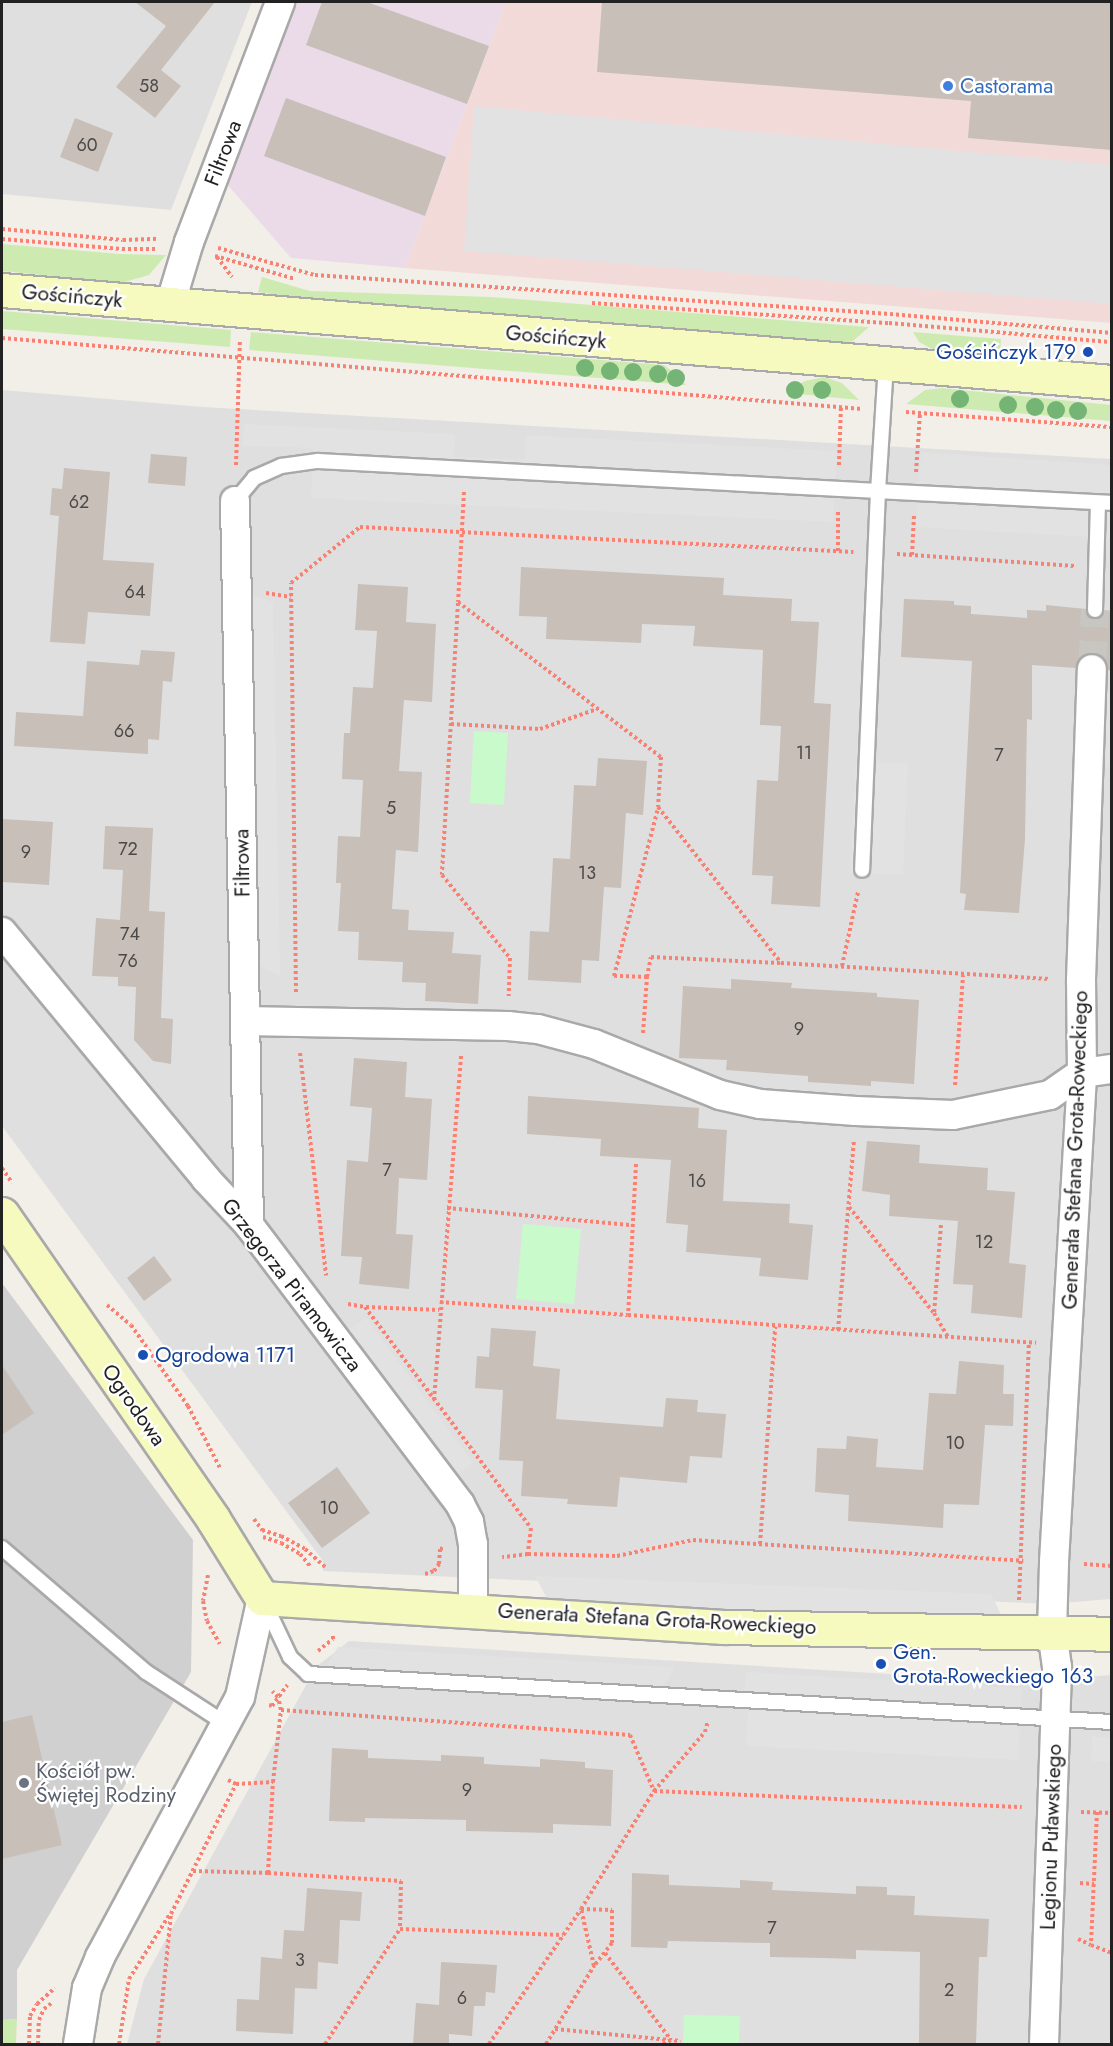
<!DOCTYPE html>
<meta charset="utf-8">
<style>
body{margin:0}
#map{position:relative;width:1113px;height:2046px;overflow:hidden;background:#f2efe9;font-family:Jost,sans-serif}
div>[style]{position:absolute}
.residential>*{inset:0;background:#e0dfdf}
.commercial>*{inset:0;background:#f2dad9}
.industrial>*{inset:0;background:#ebdbe8}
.religious>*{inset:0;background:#d0d0d0}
.grass>*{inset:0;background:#cdebb0}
.park>*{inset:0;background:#c8facc}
.parking>*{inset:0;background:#e2e2e2}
.building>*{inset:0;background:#c7bfb8}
.street-tunnel>*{height:28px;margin-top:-14px;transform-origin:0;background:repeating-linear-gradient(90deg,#c8c6c1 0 28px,transparent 0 42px)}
.path>*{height:4px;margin-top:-2px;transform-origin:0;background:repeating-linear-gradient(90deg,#fa8072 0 3px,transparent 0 6px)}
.roads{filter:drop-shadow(2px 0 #a9a9a9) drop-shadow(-2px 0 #a9a9a9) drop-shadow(0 2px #a9a9a9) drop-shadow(0 -2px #a9a9a9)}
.lane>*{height:14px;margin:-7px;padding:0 7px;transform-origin:7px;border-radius:7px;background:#fff}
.street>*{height:28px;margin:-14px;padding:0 14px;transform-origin:14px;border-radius:14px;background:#fff}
.secondary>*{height:33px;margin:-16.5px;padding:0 16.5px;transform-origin:16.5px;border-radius:16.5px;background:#f7fabf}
.trees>*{width:18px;height:18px;margin:-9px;border-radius:50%;background:#74b475}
.dots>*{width:16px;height:16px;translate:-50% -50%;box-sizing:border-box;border:3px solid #fff;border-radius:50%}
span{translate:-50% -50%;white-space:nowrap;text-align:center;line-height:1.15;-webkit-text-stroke:4.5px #fff;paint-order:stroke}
.number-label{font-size:18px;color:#4b4948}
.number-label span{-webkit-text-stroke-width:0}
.shop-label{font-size:21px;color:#366cbe}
.left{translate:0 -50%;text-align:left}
.street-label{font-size:21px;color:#222}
.transit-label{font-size:21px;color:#164399}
.right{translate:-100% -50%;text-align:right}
.worship-label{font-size:21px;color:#5b616d}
.frame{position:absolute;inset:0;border:3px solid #222;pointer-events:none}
</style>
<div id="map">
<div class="residential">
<i style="clip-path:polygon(2px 2px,252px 2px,171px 210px,2px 194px)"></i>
<i style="clip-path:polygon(2px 390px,203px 407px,1111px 459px,1111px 1599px,1051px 1604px,323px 1571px,323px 1561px,2px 1126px)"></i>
<i style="clip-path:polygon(349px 1641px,1020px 1682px,1111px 1675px,1111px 2044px,127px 2044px,144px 1979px,316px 1667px)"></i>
</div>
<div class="commercial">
<i style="clip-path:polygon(506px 2px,1111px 2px,1111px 323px,405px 268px)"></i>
</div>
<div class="industrial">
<i style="clip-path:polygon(296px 2px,506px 2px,405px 268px,291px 258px,226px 183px)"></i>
</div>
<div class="religious">
<i style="clip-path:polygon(2px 1283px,193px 1540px,191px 1672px,17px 1970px,17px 2019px,2px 2020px)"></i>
</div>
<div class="grass">
<i style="clip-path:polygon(2px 244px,120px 254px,166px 255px,149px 275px,121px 283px,2px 271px)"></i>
<i style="clip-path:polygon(262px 277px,310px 291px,491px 297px,869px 327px,853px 341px,843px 343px,300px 298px,258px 292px)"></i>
<i style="clip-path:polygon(2px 311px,231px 330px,230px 347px,2px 329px)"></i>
<i style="clip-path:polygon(251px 332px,664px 365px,679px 376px,686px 385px,249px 350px)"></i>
<i style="clip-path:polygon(913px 332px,1001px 339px,1000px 356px,934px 350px,919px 342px)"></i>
<i style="clip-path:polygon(824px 377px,842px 383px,859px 400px,788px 393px,788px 390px,805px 381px)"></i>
<i style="clip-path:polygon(942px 388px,1111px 405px,1111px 421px,906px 404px,925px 390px)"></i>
<i style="clip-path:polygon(17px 2019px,16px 2044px,2px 2044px,2px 2020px)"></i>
</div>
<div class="park">
<i style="clip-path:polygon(474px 731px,508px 733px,504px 805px,470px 803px)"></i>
<i style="clip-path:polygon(523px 1224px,581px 1229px,574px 1304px,516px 1299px)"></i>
<i style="clip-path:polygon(684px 2015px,740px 2016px,739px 2044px,683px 2044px)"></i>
</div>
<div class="parking">
<i style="clip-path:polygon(474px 106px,1111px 165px,1111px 304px,464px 251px)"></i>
<i style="clip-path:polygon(244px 424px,455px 434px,454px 457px,525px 460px,526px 435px,837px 451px,833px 522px,311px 498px,313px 448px,242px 446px)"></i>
<i style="clip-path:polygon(921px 452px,1111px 465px,1111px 538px,916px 527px)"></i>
<i style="clip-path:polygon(252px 595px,273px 602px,280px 976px,258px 965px)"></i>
<i style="clip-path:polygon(1105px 691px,1111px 691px,1111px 767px,1101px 767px)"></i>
<i style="clip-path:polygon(856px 762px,908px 763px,903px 875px,850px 873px)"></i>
<i style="clip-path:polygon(366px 1318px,473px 1463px,455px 1476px,347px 1331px)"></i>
<i style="clip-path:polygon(535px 1576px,991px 1594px,1002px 1617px,790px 1614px,549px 1602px)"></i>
<i style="clip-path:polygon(338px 1647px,675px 1667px,663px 1687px,325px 1668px)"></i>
<i style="clip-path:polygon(746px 1672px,1022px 1688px,1018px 1760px,746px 1746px,749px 1695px,744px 1695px)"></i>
<i style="clip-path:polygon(1092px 1736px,1111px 1738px,1111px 1762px,1091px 1761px)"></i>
</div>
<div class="building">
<i style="clip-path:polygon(135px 2px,215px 2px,161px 70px,181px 86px,155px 118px,116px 87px,166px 26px)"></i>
<i style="clip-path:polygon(322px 2px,367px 2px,489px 46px,467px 104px,306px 45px)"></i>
<i style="clip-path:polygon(602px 2px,1112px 2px,1112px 150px,968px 138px,971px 101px,597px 72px)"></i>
<i style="clip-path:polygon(286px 98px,446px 157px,425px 216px,264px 156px)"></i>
<i style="clip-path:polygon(75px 118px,113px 133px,98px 172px,60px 157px)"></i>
<i style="clip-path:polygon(151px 454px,187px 457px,185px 486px,148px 483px)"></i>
<i style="clip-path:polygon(64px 468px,110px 472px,103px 560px,154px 563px,150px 616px,88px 612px,85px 644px,50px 642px,59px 516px,50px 515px,52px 488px,62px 489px)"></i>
<i style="clip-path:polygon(521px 567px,724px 578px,723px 595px,792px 599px,791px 621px,819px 622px,814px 703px,831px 704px,820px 907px,771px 904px,773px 876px,752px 875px,757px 780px,778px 781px,781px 726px,760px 725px,763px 650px,693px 646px,695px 626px,642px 624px,641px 643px,546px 639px,547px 617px,519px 616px)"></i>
<i style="clip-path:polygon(358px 584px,408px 587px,406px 622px,436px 624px,432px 702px,404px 700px,399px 771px,422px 772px,418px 852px,396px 850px,392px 909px,409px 910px,408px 930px,454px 932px,452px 953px,481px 955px,478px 1004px,425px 1001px,426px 983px,402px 982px,403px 962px,358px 960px,359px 932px,338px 931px,341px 883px,336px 883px,338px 836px,360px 837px,363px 780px,342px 779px,344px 733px,350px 733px,353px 687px,373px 688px,377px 631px,355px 630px)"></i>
<i style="clip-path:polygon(904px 599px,954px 601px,954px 605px,971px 606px,971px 614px,1027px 618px,1027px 610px,1046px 611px,1046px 605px,1086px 609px,1087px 615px,1094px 619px,1100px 618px,1104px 610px,1112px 611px,1112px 671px,1108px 670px,1107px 662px,1101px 655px,1093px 653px,1084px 655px,1076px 668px,1032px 665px,1032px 720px,1027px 719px,1025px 839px,1019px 913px,964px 910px,966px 894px,960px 893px,972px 661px,901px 657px)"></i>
<i style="clip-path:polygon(141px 650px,175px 652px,172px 682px,163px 681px,159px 740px,148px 739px,148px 754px,14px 746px,16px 712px,83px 716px,87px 661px,139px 665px)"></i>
<i style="clip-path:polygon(598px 758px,647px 761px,643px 815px,626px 813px,621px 888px,604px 887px,599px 961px,582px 960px,581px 983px,528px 980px,530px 931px,549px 932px,553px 858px,570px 859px,574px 785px,596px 786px)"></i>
<i style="clip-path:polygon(2px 819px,53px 822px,49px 885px,2px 882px)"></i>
<i style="clip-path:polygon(105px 826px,153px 828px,149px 911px,165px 912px,161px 1018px,173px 1019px,171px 1064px,153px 1061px,134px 1040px,136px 987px,118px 986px,118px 977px,92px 976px,96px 918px,120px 920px,123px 870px,103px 869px)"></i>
<i style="clip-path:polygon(731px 979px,792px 983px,791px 988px,877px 993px,877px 997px,919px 1000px,914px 1084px,871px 1081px,871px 1086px,808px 1082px,808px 1076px,726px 1070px,727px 1060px,679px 1058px,683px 986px,731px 989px)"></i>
<i style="clip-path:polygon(354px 1058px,407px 1062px,405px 1097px,432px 1099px,427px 1180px,399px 1178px,396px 1234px,413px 1235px,409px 1289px,359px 1284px,362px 1257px,341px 1256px,347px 1160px,368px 1162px,372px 1108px,350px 1106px)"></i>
<i style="clip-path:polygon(528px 1096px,699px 1108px,698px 1128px,727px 1130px,723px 1201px,790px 1204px,789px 1223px,813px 1225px,808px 1280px,759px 1276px,761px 1258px,686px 1252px,688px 1225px,666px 1223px,671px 1160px,600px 1156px,601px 1139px,527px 1134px)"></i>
<i style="clip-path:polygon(867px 1141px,920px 1145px,919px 1163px,988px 1168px,987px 1190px,1015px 1192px,1009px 1263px,1026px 1265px,1022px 1318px,971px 1313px,973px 1285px,953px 1284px,958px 1221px,889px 1216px,890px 1195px,862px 1191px)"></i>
<i style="clip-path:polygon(154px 1256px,172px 1280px,144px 1301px,127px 1278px)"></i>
<i style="clip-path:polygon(491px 1328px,536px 1331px,533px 1366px,560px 1369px,556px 1419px,663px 1427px,666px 1398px,698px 1400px,697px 1412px,726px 1414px,722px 1458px,690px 1456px,687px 1483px,620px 1477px,617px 1507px,567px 1504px,568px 1499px,521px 1496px,523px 1461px,499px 1460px,503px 1390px,475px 1388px,477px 1356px,489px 1357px)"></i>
<i style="clip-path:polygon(959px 1361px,1004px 1365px,1003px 1394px,1014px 1394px,1013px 1426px,985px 1425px,979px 1505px,944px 1504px,943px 1528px,848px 1521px,849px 1495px,815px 1492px,817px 1448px,846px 1449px,847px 1436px,878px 1439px,876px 1467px,923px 1470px,929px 1393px,956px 1394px)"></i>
<i style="clip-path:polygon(2px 1365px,34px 1413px,2px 1435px)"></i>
<i style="clip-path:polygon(337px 1467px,370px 1513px,322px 1548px,288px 1503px)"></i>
<i style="clip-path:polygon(32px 1715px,62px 1845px,2px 1859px,2px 1722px)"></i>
<i style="clip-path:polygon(332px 1748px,368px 1750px,368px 1758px,441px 1761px,441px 1755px,484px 1757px,484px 1764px,540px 1767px,540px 1759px,585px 1762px,585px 1768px,613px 1770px,611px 1826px,553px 1824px,553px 1833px,466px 1831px,466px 1820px,365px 1818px,365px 1822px,329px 1821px)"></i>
<i style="clip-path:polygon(632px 1873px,669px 1875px,669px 1885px,740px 1888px,740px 1880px,773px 1882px,772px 1890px,856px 1894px,856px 1886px,887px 1887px,887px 1895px,915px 1896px,914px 1915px,989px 1919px,987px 1957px,979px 1957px,976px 2044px,919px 2044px,920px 1952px,856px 1950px,856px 1959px,825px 1958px,770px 1957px,770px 1943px,668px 1941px,667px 1948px,631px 1947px)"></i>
<i style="clip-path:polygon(307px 1888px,362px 1892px,360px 1921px,340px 1920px,338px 1964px,318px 1962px,317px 1989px,295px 1988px,293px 2034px,236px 2031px,237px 1999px,259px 2000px,261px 1957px,282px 1959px,284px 1930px,304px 1931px)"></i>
<i style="clip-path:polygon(441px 1962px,497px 1965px,495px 1993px,486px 1992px,485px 2006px,474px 2006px,472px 2036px,449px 2034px,449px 2044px,413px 2044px,416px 2003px,439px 2005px)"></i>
</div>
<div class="street-tunnel">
<i style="left:1092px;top:669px;width:59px;rotate:-87.1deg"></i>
</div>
<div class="path">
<i style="left:2px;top:229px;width:121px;rotate:5.2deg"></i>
<i style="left:123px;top:240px;width:35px;rotate:-2deg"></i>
<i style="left:2px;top:239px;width:120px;rotate:4.8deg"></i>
<i style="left:122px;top:249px;width:35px"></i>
<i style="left:218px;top:248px;width:101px;rotate:15.6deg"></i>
<i style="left:315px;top:275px;width:576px;rotate:3.88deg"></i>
<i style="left:890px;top:314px;width:223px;rotate:4.9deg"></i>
<i style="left:215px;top:256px;width:83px;rotate:16deg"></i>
<i style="left:217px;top:257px;width:25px;rotate:53deg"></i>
<i style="left:592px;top:303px;width:298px;rotate:3.9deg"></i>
<i style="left:889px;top:323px;width:224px;rotate:4.9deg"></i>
<i style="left:2px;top:338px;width:863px;rotate:4.72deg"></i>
<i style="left:906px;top:412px;width:207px;rotate:4.2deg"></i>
<i style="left:236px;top:465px;width:125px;rotate:-88.2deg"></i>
<i style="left:839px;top:465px;width:59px;rotate:-88.1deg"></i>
<i style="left:916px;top:472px;width:59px;rotate:-86.1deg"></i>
<i style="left:464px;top:492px;width:110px;rotate:93.1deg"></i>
<i style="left:458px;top:602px;width:255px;rotate:37.4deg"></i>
<i style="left:661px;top:757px;width:50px;rotate:93.4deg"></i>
<i style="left:658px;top:807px;width:199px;rotate:51.7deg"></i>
<i style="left:781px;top:963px;width:269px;rotate:3.4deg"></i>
<i style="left:838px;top:551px;width:39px;rotate:-90deg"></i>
<i style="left:897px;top:554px;width:178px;rotate:3.9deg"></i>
<i style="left:912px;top:555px;width:40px;rotate:-87.1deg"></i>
<i style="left:266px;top:593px;width:25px;rotate:9deg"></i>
<i style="left:458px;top:603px;width:272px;rotate:93.4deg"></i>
<i style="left:442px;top:875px;width:107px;rotate:50.7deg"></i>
<i style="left:510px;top:958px;width:38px;rotate:92deg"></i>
<i style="left:451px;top:724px;width:89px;rotate:3.2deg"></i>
<i style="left:540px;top:729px;width:60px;rotate:-19.3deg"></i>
<i style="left:842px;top:966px;width:76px;rotate:-77.8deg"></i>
<i style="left:647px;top:977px;width:20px;rotate:-79deg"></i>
<i style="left:651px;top:957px;width:129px;rotate:2.7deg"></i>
<i style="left:296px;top:992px;width:409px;rotate:-90.7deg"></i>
<i style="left:291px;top:583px;width:89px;rotate:-39.1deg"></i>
<i style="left:360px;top:527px;width:494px;rotate:2.9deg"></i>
<i style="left:643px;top:1033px;width:56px;rotate:-85.9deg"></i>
<i style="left:647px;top:977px;width:33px;rotate:-178deg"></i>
<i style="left:614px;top:976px;width:174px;rotate:-75.3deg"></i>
<i style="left:300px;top:1053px;width:224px;rotate:83.3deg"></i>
<i style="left:955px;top:1085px;width:110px;rotate:-85.8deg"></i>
<i style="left:636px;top:1164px;width:151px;rotate:93deg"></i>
<i style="left:628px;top:1315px;width:409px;rotate:3.9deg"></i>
<i style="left:2px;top:1168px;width:18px;rotate:56deg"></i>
<i style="left:849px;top:1207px;width:136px;rotate:51.3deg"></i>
<i style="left:447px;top:1208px;width:186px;rotate:5.3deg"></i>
<i style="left:941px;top:1225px;width:88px;rotate:94.5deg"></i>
<i style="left:934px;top:1313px;width:28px;rotate:60deg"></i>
<i style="left:440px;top:1302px;width:188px;rotate:4deg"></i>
<i style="left:348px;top:1304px;width:17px;rotate:10deg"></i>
<i style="left:365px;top:1307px;width:276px;rotate:53.1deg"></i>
<i style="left:531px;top:1528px;width:26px;rotate:97deg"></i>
<i style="left:528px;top:1554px;width:26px;rotate:173deg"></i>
<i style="left:107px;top:1305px;width:31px;rotate:40deg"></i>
<i style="left:131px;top:1325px;width:99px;rotate:54.9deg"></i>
<i style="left:188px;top:1406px;width:70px;rotate:62.7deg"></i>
<i style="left:366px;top:1307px;width:73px;rotate:2.4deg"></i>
<i style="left:838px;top:1330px;width:190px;rotate:-85.2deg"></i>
<i style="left:434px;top:1400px;width:347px;rotate:-85.5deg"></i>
<i style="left:254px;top:1519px;width:14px;rotate:54deg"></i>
<i style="left:262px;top:1530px;width:20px;rotate:18deg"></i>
<i style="left:281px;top:1536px;width:27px;rotate:28deg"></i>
<i style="left:305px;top:1549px;width:27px;rotate:42deg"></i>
<i style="left:263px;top:1537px;width:19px;rotate:18deg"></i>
<i style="left:281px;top:1543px;width:22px;rotate:30deg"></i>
<i style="left:300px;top:1554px;width:17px;rotate:50deg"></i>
<i style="left:760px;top:1544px;width:218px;rotate:-86deg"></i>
<i style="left:528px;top:1554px;width:89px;rotate:1.3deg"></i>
<i style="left:617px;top:1556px;width:78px;rotate:-11.9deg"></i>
<i style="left:693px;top:1540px;width:331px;rotate:3.6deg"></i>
<i style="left:1084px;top:1564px;width:28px;rotate:4deg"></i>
<i style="left:425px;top:1574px;width:9px;rotate:-18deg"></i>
<i style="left:434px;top:1571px;width:9px;rotate:-54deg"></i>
<i style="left:439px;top:1564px;width:15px;rotate:-86deg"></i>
<i style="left:440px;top:1549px;width:3px;rotate:-18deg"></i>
<i style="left:208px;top:1575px;width:26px;rotate:101deg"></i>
<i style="left:203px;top:1601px;width:20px;rotate:79deg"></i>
<i style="left:207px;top:1621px;width:26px;rotate:61deg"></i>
<i style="left:1019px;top:1600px;width:257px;rotate:-87.8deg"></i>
<i style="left:318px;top:1651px;width:19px;rotate:-39deg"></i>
<i style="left:333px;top:1639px;width:3px;rotate:-90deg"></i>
<i style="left:269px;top:1705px;width:3px;rotate:18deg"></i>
<i style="left:272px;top:1706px;width:26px;rotate:-54deg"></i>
<i style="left:281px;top:1710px;width:350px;rotate:4.1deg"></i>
<i style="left:630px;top:1735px;width:61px;rotate:66.8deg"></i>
<i style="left:654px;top:1791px;width:78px;rotate:-49.2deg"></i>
<i style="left:705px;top:1732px;width:11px;rotate:-75deg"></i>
<i style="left:228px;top:1780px;width:9px;rotate:27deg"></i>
<i style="left:1081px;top:1812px;width:31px;rotate:2deg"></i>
<i style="left:1097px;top:1812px;width:133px;rotate:92.6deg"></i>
<i style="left:1091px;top:1945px;width:22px;rotate:21deg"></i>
<i style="left:193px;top:1871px;width:75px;rotate:1.5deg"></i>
<i style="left:268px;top:1873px;width:91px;rotate:-86.9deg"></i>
<i style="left:273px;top:1782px;width:72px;rotate:-83.7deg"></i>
<i style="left:281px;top:1710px;width:13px;rotate:-103deg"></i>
<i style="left:278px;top:1697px;width:8px;rotate:-135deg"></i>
<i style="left:268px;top:1873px;width:133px;rotate:3.4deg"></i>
<i style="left:401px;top:1881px;width:48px;rotate:91.2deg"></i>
<i style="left:1080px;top:1883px;width:14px;rotate:4deg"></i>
<i style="left:1078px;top:1939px;width:14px;rotate:25deg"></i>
<i style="left:605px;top:1953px;width:109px;rotate:52.8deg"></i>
<i style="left:671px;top:2040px;width:9px;rotate:153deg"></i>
<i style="left:555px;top:2029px;width:126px;rotate:5.5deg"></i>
<i style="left:29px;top:2044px;width:28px;rotate:-88deg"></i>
<i style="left:30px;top:2016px;width:14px;rotate:-60deg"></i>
<i style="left:37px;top:2004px;width:24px;rotate:-42deg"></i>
<i style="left:38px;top:2044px;width:24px;rotate:-88deg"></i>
<i style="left:39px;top:2020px;width:12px;rotate:-66deg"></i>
<i style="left:44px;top:2009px;width:11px;rotate:-38deg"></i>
<i style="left:119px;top:2044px;width:66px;rotate:-81.3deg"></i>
<i style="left:129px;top:1979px;width:77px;rotate:-57.8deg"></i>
<i style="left:158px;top:2044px;width:131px;rotate:-84.3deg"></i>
<i style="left:171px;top:1914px;width:145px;rotate:-63.4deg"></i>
<i style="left:236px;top:1784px;width:37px;rotate:-3deg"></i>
<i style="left:325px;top:2044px;width:137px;rotate:-56.9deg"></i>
<i style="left:400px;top:1929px;width:163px;rotate:2.1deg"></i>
<i style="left:489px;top:2044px;width:163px;rotate:-55.7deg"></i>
<i style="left:581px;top:1909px;width:139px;rotate:-58.3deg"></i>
<i style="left:654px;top:1791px;width:368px;rotate:2.5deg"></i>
<i style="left:546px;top:2044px;width:92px;rotate:-58.4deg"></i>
<i style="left:594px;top:1966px;width:58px;rotate:-102.8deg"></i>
<i style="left:581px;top:1909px;width:31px;rotate:2deg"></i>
<i style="left:612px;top:1910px;width:33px;rotate:90deg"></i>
<i style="left:612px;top:1943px;width:29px;rotate:128deg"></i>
</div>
<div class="roads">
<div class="lane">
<i style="left:886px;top:364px;width:127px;rotate:93.6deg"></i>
<i style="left:878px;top:491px;width:234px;rotate:2.9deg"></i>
<i style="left:235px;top:501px;width:30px;rotate:-50deg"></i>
<i style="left:254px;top:478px;width:30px;rotate:-24deg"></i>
<i style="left:281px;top:466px;width:37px;rotate:-8deg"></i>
<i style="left:318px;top:461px;width:561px;rotate:3.07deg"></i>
<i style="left:878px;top:491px;width:379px;rotate:92.4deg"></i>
<i style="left:1095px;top:610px;width:107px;rotate:-88.4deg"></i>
<i style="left:2px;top:1548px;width:190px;rotate:40.7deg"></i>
<i style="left:146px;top:1672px;width:95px;rotate:33deg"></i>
<i style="left:265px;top:1604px;width:59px;rotate:64.7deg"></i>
<i style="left:290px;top:1657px;width:25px;rotate:43deg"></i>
<i style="left:308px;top:1674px;width:805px;rotate:3.42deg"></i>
</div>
<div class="street">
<i style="left:170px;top:305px;width:66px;rotate:-73.2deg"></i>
<i style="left:189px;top:242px;width:257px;rotate:-69.2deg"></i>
<i style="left:235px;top:501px;width:724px;rotate:88.89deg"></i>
<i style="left:2px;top:932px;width:320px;rotate:50.4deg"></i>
<i style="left:206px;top:1179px;width:63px;rotate:46.9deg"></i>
<i style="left:249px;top:1225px;width:350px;rotate:52.9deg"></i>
<i style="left:460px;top:1504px;width:20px;rotate:63deg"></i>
<i style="left:469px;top:1522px;width:22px;rotate:80deg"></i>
<i style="left:473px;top:1544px;width:66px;rotate:90deg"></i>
<i style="left:245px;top:1021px;width:263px;rotate:1.1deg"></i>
<i style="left:508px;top:1026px;width:30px;rotate:6deg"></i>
<i style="left:538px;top:1029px;width:58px;rotate:15deg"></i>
<i style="left:594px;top:1044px;width:136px;rotate:22deg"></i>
<i style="left:720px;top:1095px;width:41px;rotate:12.7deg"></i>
<i style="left:760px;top:1104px;width:96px;rotate:4.2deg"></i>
<i style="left:856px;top:1111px;width:97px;rotate:2.4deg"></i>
<i style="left:953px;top:1115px;width:99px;rotate:-11.7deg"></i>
<i style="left:1050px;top:1095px;width:39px;rotate:-35deg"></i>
<i style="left:1082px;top:1073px;width:30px;rotate:-8deg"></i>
<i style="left:78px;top:2044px;width:57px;rotate:-80.9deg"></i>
<i style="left:87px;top:1988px;width:34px;rotate:-67deg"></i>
<i style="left:100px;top:1957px;width:295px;rotate:-61.7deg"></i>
<i style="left:240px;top:1697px;width:101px;rotate:-77.5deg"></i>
<i style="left:1044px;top:2044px;width:377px;rotate:-88deg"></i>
<i style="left:1057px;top:1667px;width:36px;rotate:-98deg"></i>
<i style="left:1052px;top:1631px;width:69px;rotate:-88.3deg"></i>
<i style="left:1054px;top:1562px;width:490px;rotate:-86.7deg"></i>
<i style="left:1082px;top:1073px;width:93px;rotate:-90.6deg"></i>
<i style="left:1081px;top:980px;width:311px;rotate:-88deg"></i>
</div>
<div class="secondary">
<i style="left:2px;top:290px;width:1114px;rotate:4.74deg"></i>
<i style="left:2px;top:1214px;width:371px;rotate:55.3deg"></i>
<i style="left:213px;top:1519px;width:93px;rotate:58.2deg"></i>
<i style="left:262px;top:1598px;width:462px;rotate:3.6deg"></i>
<i style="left:723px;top:1627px;width:389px;rotate:1deg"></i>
</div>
</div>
<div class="trees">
<i style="left:585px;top:368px"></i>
<i style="left:610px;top:371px"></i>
<i style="left:633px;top:372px"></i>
<i style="left:658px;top:374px"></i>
<i style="left:676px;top:378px"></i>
<i style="left:795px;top:390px"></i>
<i style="left:822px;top:390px"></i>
<i style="left:960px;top:399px"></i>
<i style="left:1008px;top:405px"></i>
<i style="left:1035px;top:407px"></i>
<i style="left:1056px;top:410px"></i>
<i style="left:1078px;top:411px"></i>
</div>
<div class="dots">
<i style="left:948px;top:86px;background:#3f7fe0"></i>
<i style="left:1088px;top:352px;background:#1a4fb4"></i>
<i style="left:143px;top:1355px;background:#1a4fb4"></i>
<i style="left:881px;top:1664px;background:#1a4fb4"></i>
<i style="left:24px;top:1783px;background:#6b7280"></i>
</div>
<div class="number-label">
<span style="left:149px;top:86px">58</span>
<span style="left:87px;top:145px">60</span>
<span style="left:79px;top:502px">62</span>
<span style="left:135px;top:592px">64</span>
<span style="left:124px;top:731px">66</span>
<span style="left:804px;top:753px">11</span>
<span style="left:999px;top:755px">7</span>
<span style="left:391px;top:808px">5</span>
<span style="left:128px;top:849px">72</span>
<span style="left:26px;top:852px">9</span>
<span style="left:587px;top:873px">13</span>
<span style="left:130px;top:934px">74</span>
<span style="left:128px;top:961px">76</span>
<span style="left:799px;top:1029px">9</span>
<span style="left:387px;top:1170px">7</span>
<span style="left:697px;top:1181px">16</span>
<span style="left:984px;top:1242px">12</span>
<span style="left:955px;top:1443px">10</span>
<span style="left:329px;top:1508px">10</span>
<span style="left:467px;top:1790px">9</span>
<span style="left:772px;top:1928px">7</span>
<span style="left:300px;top:1960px">3</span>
<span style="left:949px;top:1990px">2</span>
<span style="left:462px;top:1998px">6</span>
</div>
<div class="shop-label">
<span class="left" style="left:960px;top:86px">Castorama</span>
</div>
<div class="street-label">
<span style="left:223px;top:153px;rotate:-69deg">Filtrowa</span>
<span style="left:72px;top:296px;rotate:5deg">Gościńczyk</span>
<span style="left:556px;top:337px;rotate:5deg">Gościńczyk</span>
<span style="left:242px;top:863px;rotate:-91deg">Filtrowa</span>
<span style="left:1075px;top:1150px;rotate:-88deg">Generała Stefana Grota-Roweckiego</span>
<span style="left:292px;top:1285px;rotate:52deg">Grzegorza Piramowicza</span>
<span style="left:134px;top:1405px;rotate:55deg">Ogrodowa</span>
<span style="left:657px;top:1619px;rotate:3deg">Generała Stefana Grota-Roweckiego</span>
<span style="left:1051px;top:1837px;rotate:-88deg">Legionu Puławskiego</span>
</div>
<div class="transit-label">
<span class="right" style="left:1076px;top:352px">Gościńczyk 179</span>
<span class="left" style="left:155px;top:1355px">Ogrodowa 1171</span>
<span class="left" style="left:893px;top:1664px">Gen.<br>Grota-Roweckiego 163</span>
</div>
<div class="worship-label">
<span class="left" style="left:36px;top:1783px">Kościół pw.<br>Świętej Rodziny</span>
</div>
<div class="frame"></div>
</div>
